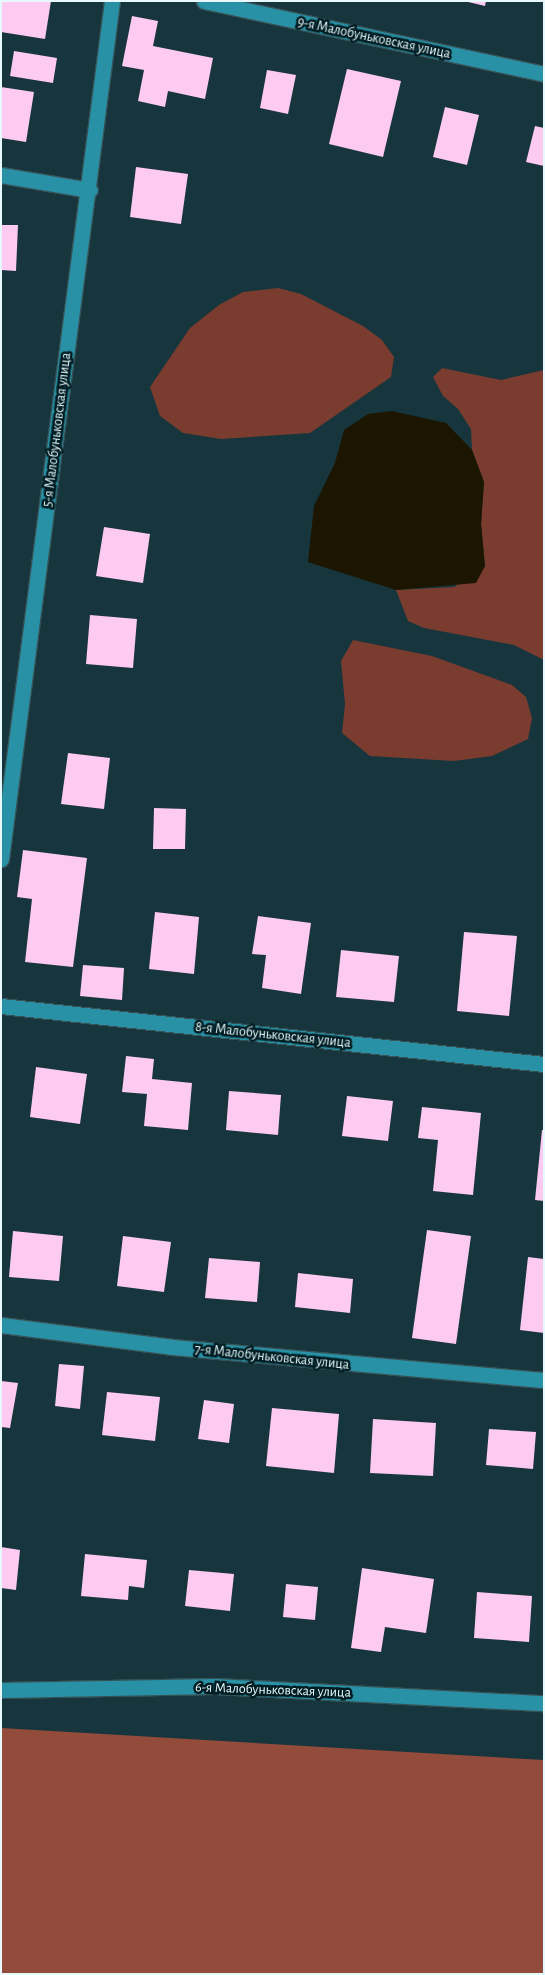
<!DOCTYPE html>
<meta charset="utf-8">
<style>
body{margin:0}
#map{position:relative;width:545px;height:1975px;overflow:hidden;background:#17353c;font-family:"Alegreya Sans",sans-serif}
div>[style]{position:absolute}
.green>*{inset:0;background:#793c2f}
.forest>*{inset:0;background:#934c3c}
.water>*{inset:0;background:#1c1601}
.building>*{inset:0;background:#fdcaf2}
.roads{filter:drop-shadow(1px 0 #375257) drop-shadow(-1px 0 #375257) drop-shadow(0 1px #375257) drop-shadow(0 -1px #375257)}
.street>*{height:15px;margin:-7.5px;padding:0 7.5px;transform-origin:7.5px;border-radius:7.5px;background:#2891a5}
span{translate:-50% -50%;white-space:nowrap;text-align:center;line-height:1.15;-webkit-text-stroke:5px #001d23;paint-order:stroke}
.street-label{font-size:14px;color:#e7f9fd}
.frame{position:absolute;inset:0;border:2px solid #e7f9fd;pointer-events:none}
</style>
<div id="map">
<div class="green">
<i style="clip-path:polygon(278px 288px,301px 294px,363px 326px,382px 340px,394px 357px,391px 377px,310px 433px,221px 439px,183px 433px,160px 416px,150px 387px,190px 328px,219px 305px,243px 292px)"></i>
<i style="clip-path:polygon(442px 368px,501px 380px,544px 370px,544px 660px,514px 645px,424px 628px,408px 621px,396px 590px,454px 587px,485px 566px,481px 524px,484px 482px,472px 450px,471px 429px,458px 409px,443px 396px,433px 377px)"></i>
<i style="clip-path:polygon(353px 640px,432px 656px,512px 685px,526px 697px,532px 718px,528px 739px,492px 756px,454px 761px,370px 756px,342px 733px,345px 704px,341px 661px)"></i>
</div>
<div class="forest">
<i style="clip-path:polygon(1px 1728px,544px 1760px,544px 1974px,1px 1974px)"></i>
</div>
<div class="water">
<i style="clip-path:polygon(392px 411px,446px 423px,472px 450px,484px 482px,481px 524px,485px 566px,476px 583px,396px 590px,308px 562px,314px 506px,335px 463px,344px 430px,368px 414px)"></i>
</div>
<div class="building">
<i style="clip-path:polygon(1px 1px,51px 1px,45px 39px,1px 32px)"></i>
<i style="clip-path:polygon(464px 1px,486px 1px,485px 6px)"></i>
<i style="clip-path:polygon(132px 16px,158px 21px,153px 46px,213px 58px,205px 99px,168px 91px,165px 107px,138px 101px,144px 70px,122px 66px)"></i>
<i style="clip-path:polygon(14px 51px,57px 58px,53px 83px,10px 76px)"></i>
<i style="clip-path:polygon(347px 69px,401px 81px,383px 157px,329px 144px)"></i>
<i style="clip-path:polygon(267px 70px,296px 75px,288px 114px,260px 108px)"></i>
<i style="clip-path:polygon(1px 87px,34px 92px,26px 142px,1px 138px)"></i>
<i style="clip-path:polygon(445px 107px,479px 115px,467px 165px,433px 157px)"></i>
<i style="clip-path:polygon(535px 126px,544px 128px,544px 166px,526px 162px)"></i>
<i style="clip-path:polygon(136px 167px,188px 174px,181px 224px,130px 217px)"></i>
<i style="clip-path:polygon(1px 225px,18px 225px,16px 271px,1px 270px)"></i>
<i style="clip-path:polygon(104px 527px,150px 534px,143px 583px,96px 576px)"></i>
<i style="clip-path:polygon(90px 615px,137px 619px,133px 668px,86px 664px)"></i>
<i style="clip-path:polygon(68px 753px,110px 758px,104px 809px,61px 804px)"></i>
<i style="clip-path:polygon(154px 808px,186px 809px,185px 849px,153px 849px)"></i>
<i style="clip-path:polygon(23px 850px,87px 858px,73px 967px,25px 962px,32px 899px,17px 897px)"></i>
<i style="clip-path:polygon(155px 912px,199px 917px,194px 974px,149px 969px)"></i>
<i style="clip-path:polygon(258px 916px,311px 923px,301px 994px,262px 988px,266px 955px,252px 954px)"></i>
<i style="clip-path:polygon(464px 932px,517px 936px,509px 1016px,457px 1011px)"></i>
<i style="clip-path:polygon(341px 950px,399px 956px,394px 1002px,336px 997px)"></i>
<i style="clip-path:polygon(83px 965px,124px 968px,122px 1000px,80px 996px)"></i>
<i style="clip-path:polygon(126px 1056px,154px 1059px,152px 1079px,192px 1083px,188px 1130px,144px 1126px,147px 1094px,122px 1092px)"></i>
<i style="clip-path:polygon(36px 1067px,87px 1074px,80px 1124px,30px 1117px)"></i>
<i style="clip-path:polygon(229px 1091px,281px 1095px,278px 1135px,226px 1130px)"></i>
<i style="clip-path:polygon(347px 1096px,393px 1101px,388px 1141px,342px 1136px)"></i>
<i style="clip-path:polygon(422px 1107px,481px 1113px,473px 1195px,433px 1191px,438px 1140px,418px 1138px)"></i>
<i style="clip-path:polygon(542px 1130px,544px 1130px,544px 1201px,535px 1200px)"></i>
<i style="clip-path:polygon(427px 1230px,471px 1236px,456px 1344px,412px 1338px)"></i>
<i style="clip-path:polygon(13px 1231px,63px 1236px,59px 1281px,9px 1277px)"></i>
<i style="clip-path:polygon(123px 1236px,171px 1242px,164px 1292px,117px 1286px)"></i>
<i style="clip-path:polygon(528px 1257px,544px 1259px,544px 1333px,520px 1330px)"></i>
<i style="clip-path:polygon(209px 1258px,260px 1262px,257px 1302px,205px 1298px)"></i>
<i style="clip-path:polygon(298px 1273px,353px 1279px,350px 1313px,295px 1307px)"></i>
<i style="clip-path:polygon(59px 1364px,84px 1366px,80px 1409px,55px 1406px)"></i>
<i style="clip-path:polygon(1px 1381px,18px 1383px,10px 1428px,1px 1427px)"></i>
<i style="clip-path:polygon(107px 1392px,160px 1397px,155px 1441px,102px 1435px)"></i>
<i style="clip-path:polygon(204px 1400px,234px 1404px,229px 1443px,198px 1439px)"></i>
<i style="clip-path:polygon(272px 1408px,339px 1414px,334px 1473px,266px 1466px)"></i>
<i style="clip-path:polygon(373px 1419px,436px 1423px,433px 1476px,370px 1473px)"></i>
<i style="clip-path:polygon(489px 1429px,536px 1432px,533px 1469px,486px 1465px)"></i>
<i style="clip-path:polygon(1px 1547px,20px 1550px,16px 1590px,1px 1588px)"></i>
<i style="clip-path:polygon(85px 1554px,147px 1560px,144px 1588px,129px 1586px,128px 1600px,81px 1596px)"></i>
<i style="clip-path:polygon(362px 1568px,434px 1579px,426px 1633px,385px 1627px,381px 1652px,351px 1648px)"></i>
<i style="clip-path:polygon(189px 1570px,234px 1574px,230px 1611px,185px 1606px)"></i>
<i style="clip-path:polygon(286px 1584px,318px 1587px,315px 1620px,283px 1617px)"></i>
<i style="clip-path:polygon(477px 1592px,532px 1596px,529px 1642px,474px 1638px)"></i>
</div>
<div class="roads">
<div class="street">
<i style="left:204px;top:1px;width:348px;rotate:12.1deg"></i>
<i style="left:1px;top:175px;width:90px;rotate:9.6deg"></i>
<i style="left:1px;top:859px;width:865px;rotate:-82.63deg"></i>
<i style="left:1px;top:1006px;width:546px;rotate:6.1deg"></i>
<i style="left:1px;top:1325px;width:172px;rotate:7.3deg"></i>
<i style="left:172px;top:1347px;width:373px;rotate:5.1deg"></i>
<i style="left:1px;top:1690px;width:214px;rotate:-1.1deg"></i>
<i style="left:215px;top:1686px;width:329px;rotate:3deg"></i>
</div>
</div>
<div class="street-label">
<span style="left:374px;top:38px;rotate:12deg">9-я Малобуньковская улица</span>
<span style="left:57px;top:430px;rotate:-83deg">5-я Малобуньковская улица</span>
<span style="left:273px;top:1035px;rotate:6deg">8-я Малобуньковская улица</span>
<span style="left:272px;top:1357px;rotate:6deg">7-я Малобуньковская улица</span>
<span style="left:273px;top:1690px;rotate:2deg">6-я Малобуньковская улица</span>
</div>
<div class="frame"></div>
</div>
